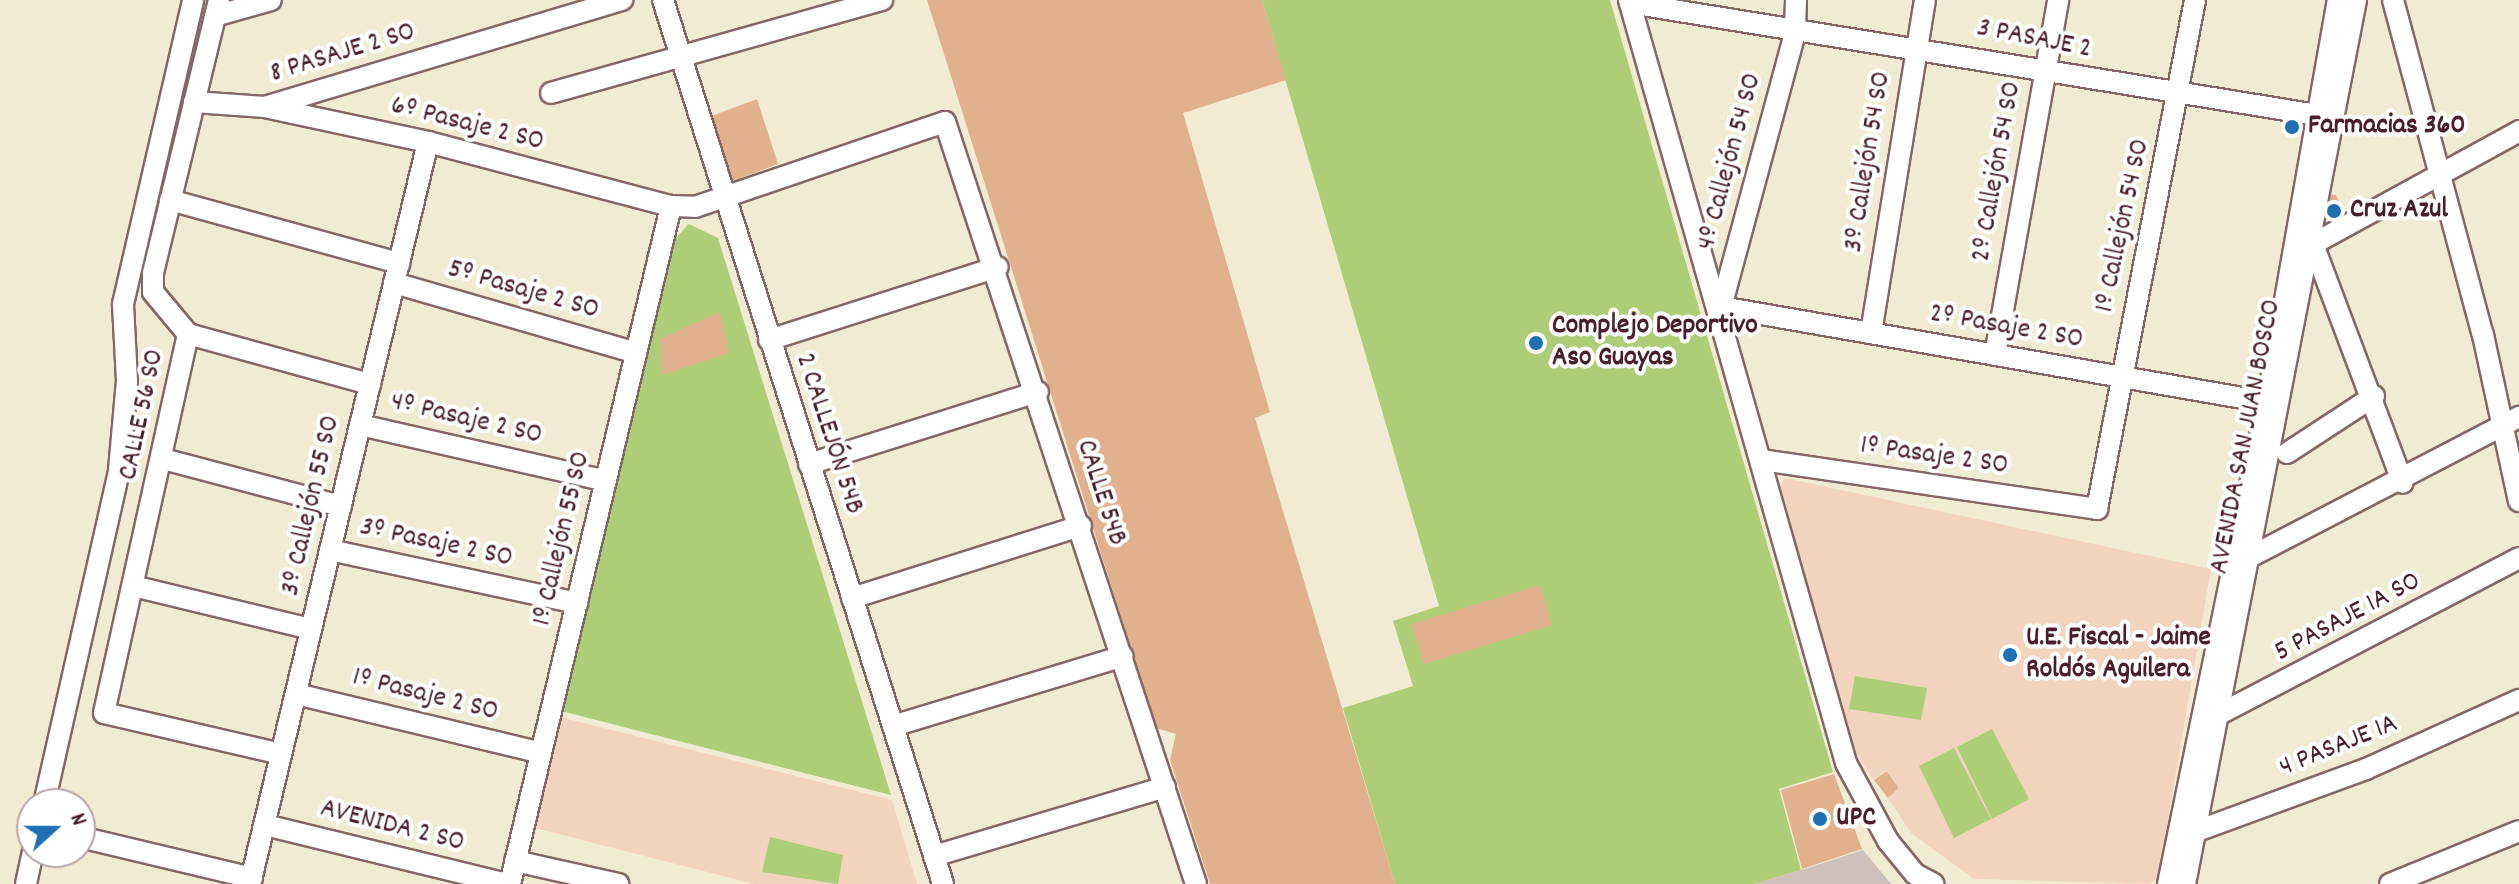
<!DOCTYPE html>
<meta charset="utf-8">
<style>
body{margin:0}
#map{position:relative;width:2519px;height:884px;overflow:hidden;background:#f2ebd4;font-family:Dekko,sans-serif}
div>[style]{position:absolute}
.built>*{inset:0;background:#f2d4be}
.industrial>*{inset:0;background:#cfc0ba}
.green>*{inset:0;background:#adce77}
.building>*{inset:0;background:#e0b18c}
.roads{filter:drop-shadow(2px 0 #856666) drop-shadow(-2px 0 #856666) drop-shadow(0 2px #856666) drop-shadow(0 -2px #856666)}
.minor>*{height:20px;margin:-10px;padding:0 10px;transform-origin:10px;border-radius:10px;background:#fff}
.dots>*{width:22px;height:22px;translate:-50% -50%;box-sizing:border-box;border:4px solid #fff;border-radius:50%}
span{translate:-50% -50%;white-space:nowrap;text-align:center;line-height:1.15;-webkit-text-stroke:8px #fff;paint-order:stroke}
.street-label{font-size:28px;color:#4a1f2b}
.poi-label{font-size:28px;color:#4a1f2b;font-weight:700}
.left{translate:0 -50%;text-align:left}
.north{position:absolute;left:16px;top:788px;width:80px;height:80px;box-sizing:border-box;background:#fff;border:2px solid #b7a5aa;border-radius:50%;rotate:69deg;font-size:22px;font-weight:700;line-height:32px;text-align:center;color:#4a1f2b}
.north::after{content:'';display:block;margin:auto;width:28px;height:36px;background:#1f6fb2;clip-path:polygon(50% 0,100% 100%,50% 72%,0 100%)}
</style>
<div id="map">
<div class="built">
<i style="clip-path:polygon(1785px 478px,2211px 569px,2158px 877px,2150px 884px,1974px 879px,1911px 833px,1888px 798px,1900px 788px,1887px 770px,1873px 780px,1849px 742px,1778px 489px)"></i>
<i style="clip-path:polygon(560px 717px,892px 800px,917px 884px,754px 884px,535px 828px)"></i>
</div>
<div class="industrial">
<i style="clip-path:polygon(1863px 850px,1891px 884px,1753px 884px,1801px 870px)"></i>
</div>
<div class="green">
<i style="clip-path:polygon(1262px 0,1610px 0,1833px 772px,1779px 789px,1801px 870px,1753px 884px,1395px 884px,1343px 708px,1413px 686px,1393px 621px,1439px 606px)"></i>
<i style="clip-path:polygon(689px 224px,718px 238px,891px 795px,561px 711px,675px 239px)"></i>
<i style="clip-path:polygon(1855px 676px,1927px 688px,1921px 720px,1849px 709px)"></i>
<i style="clip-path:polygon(1992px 729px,2029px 799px,1992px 819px,1957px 747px)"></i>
<i style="clip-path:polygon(1954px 748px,1991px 819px,1954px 838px,1919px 766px)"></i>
<i style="clip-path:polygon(770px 837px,843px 855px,838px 884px,762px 872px)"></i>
</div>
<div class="building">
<i style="clip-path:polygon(927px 0,1262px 0,1286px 80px,1183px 113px,1270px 412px,1255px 418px,1395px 884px,1210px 884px,1170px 760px,1176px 734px,1156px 728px)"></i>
<i style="clip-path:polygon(757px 99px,778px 164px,727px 183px,706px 118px)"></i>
<i style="clip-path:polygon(2289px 117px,2299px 119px,2295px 136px,2284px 135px)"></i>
<i style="clip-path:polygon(2325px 194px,2336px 195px,2347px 216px,2331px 223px,2322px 207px)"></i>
<i style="clip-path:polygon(720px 312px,729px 353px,662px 375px,660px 339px)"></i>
<i style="clip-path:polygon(1540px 585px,1552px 625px,1424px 664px,1411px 624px)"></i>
<i style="clip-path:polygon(1887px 771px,1899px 788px,1888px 798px,1874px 780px)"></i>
<i style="clip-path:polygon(1834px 774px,1862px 849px,1802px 869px,1781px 790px)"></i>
</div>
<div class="roads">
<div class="minor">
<i style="left:219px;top:0;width:281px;rotate:103.6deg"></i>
<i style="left:153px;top:273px;width:19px;rotate:90deg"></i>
<i style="left:153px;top:292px;width:55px;rotate:50.2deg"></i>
<i style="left:188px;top:334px;width:388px;rotate:102.5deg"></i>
<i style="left:104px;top:713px;width:182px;rotate:13deg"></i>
<i style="left:663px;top:0;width:927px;rotate:72.42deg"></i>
<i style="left:1629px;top:0;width:793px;rotate:74.12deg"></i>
<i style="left:1846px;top:763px;width:89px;rotate:61.7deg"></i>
<i style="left:1888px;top:841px;width:43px;rotate:50.7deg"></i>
<i style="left:1915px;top:874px;width:21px;rotate:28deg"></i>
<i style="left:1796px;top:0;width:33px;rotate:92deg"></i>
<i style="left:1795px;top:33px;width:284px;rotate:105.1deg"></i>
<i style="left:1721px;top:307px;width:564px;rotate:9.9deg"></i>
<i style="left:2393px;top:0;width:347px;rotate:75deg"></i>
<i style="left:2483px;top:335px;width:170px;rotate:77.8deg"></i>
<i style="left:1630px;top:3px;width:708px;rotate:9.26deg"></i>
<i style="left:215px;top:16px;width:58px;rotate:-15.9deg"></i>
<i style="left:551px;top:93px;width:344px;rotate:-15.7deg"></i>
<i style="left:194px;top:102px;width:71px;rotate:4deg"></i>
<i style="left:265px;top:107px;width:167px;rotate:12.1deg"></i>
<i style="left:428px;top:142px;width:251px;rotate:14.8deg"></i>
<i style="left:671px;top:206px;width:24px;rotate:2deg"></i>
<i style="left:695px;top:207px;width:264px;rotate:-18.8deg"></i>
<i style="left:945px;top:122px;width:802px;rotate:71.77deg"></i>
<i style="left:268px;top:106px;width:370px;rotate:-16.7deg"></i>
<i style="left:170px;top:200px;width:238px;rotate:15.4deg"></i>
<i style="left:2304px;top:240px;width:10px;rotate:24deg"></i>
<i style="left:2313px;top:244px;width:235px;rotate:-28.7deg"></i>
<i style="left:2313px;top:244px;width:255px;rotate:69.4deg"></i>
<i style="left:394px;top:283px;width:252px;rotate:16.1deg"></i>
<i style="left:1871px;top:333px;width:337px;rotate:-80.8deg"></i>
<i style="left:188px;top:334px;width:189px;rotate:15.4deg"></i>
<i style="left:769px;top:340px;width:240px;rotate:-17.7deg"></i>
<i style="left:1995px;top:355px;width:361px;rotate:-79.9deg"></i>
<i style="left:360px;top:425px;width:252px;rotate:12.8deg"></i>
<i style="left:2287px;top:453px;width:104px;rotate:-33.2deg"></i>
<i style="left:163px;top:459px;width:184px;rotate:14.8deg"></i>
<i style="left:1762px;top:460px;width:339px;rotate:8.3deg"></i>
<i style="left:2097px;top:509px;width:518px;rotate:-79.1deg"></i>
<i style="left:809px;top:464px;width:240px;rotate:-17.5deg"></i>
<i style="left:330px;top:550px;width:253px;rotate:12.1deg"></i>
<i style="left:2246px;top:559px;width:308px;rotate:-27.5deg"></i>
<i style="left:133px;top:586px;width:183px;rotate:13.6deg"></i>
<i style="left:852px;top:598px;width:240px;rotate:-17.5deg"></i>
<i style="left:296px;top:694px;width:252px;rotate:13.5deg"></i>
<i style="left:2212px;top:718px;width:346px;rotate:-27.5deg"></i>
<i style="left:893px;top:726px;width:240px;rotate:-16.9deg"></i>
<i style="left:44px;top:804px;width:342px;rotate:-77.3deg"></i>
<i style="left:119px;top:470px;width:89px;rotate:-84.9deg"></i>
<i style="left:127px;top:381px;width:77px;rotate:-93deg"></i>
<i style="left:123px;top:304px;width:312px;rotate:-77deg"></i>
<i style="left:265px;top:825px;width:249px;rotate:13.7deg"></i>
<i style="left:2189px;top:834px;width:189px;rotate:-20.2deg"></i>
<i style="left:2366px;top:769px;width:168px;rotate:-24.3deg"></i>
<i style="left:80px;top:837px;width:177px;rotate:13.4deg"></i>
<i style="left:934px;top:856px;width:241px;rotate:-16.6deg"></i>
<i style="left:515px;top:861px;width:106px;rotate:12.6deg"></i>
<i style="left:26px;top:884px;width:33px;rotate:-78deg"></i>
<i style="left:250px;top:884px;width:763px;rotate:-76.51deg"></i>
<i style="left:510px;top:884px;width:697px;rotate:-76.64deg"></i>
<i style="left:2168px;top:884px;width:492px;rotate:-78.4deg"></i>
<i style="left:2267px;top:402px;width:408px;rotate:-80deg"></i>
<i style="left:2185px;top:884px;width:900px;rotate:-79.05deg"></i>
<i style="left:2390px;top:884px;width:139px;rotate:-22.3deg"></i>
</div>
</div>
<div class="dots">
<i style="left:2292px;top:127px;background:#1f6fb2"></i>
<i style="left:2334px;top:211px;background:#1f6fb2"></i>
<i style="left:1536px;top:343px;background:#1f6fb2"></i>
<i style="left:2010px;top:655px;background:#1f6fb2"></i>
<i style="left:1820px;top:819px;background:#1f6fb2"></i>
</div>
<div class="street-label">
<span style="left:2034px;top:40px;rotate:11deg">3 PASAJE 2</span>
<span style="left:343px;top:54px;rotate:-17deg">8 PASAJE 2 SO</span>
<span style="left:467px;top:125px;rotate:14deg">6º Pasaje 2 SO</span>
<span style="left:1731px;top:162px;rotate:-75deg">4º Callejón 54 SO</span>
<span style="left:1869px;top:162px;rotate:-81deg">3º Callejón 54 SO</span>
<span style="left:1998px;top:172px;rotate:-80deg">2º Callejón 54 SO</span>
<span style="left:2124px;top:226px;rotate:-78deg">1º Callejón 54 SO</span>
<span style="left:523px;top:291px;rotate:16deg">5º Pasaje 2 SO</span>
<span style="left:2006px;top:328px;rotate:10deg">2º Pasaje 2 SO</span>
<span style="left:143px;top:415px;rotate:-78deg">CALLE 56 SO</span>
<span style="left:466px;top:420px;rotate:13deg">4º Pasaje 2 SO</span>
<span style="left:828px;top:434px;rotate:72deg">2 CALLEJÓN 54B</span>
<span style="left:2247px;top:437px;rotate:-79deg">AVENIDA SAN JUAN BOSCO</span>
<span style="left:1934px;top:457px;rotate:8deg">1º Pasaje 2 SO</span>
<span style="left:1100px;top:493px;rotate:72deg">CALLE 54B</span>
<span style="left:312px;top:506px;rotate:-77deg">3º Callejón 55 SO</span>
<span style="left:563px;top:539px;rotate:-77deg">1º Callejón 55 SO</span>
<span style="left:436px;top:544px;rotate:12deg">3º Pasaje 2 SO</span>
<span style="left:2348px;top:618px;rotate:-28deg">5 PASAJE 1A SO</span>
<span style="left:425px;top:696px;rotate:14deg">1º Pasaje 2 SO</span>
<span style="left:2339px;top:747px;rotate:-22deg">4 PASAJE 1A</span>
<span style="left:392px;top:827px;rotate:14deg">AVENIDA 2 SO</span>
</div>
<div class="poi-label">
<span class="left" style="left:2308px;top:127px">Farmacias 360</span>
<span class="left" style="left:2350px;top:211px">Cruz Azul</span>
<span class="left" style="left:1552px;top:343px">Complejo Deportivo<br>Aso Guayas</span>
<span class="left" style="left:2026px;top:655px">U.E. Fiscal - Jaime<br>Roldós Aguilera</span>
<span class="left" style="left:1836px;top:819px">UPC</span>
</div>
<div class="north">N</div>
</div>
